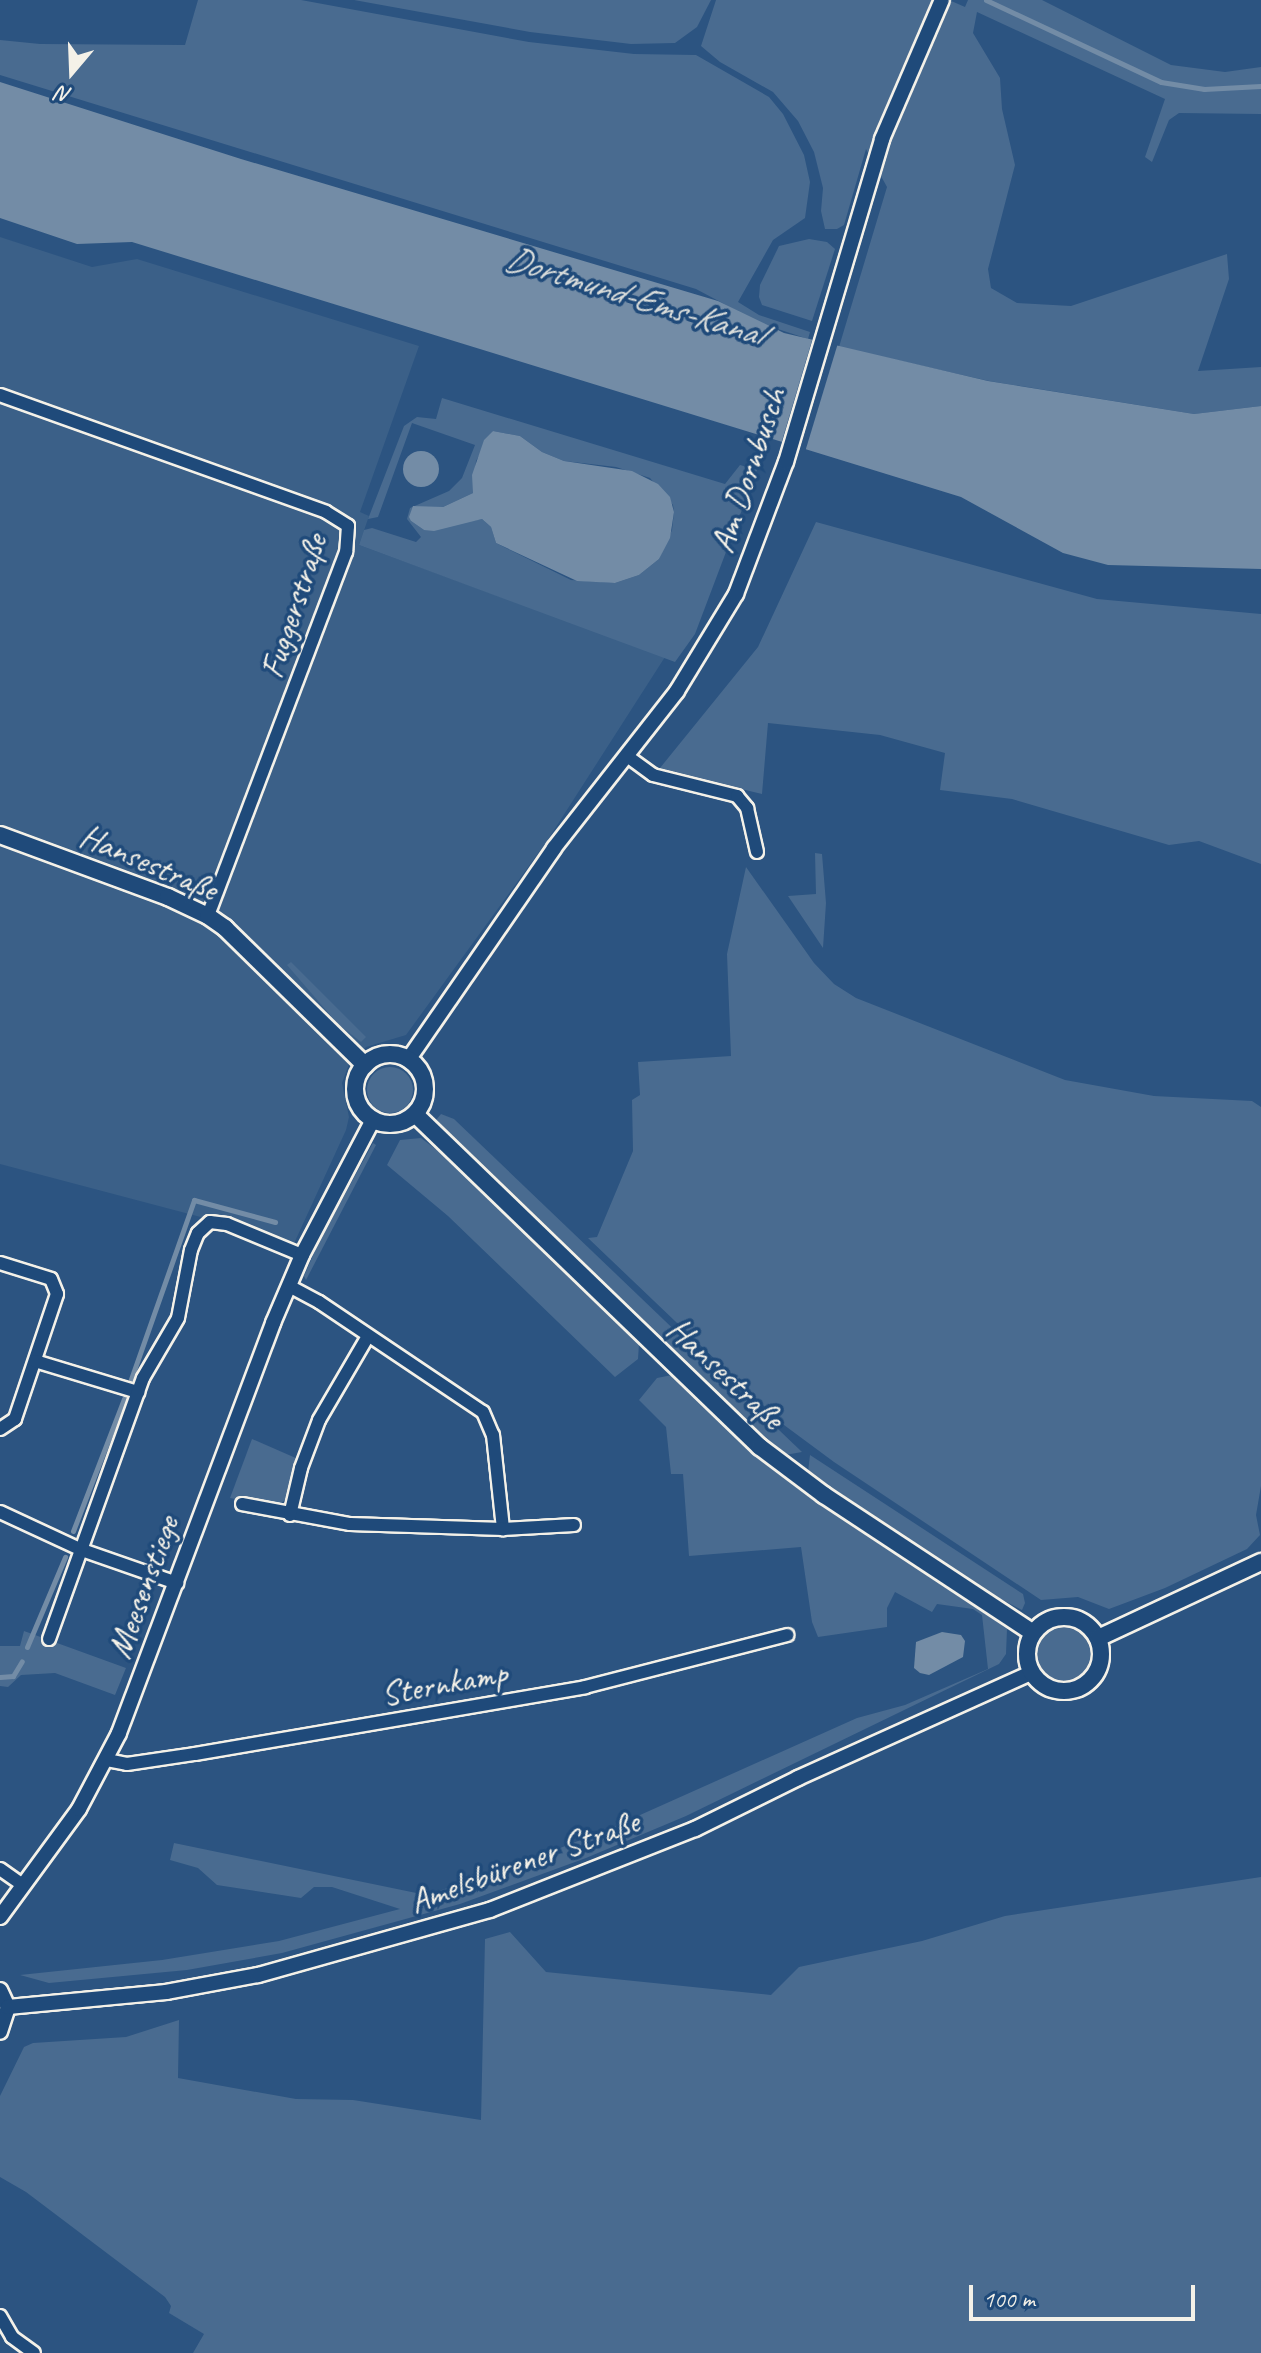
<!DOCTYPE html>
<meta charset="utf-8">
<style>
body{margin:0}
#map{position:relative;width:1261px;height:2353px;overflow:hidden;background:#2c5481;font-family:Caveat,sans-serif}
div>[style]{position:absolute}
.built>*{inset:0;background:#3b6088}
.green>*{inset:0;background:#496b90}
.round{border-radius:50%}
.water>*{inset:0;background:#738ca6}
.pier>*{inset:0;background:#2c5481}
.stream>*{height:5px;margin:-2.5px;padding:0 2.5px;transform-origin:2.5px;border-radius:2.5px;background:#738ca6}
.roads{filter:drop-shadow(2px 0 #f4f1e8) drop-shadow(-2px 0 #f4f1e8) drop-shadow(0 2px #f4f1e8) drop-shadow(0 -2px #f4f1e8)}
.minor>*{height:12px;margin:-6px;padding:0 6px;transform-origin:6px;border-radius:6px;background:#1f4a7a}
.tertiary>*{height:14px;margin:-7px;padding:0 7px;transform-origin:7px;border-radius:7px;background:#1f4a7a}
.secondary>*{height:16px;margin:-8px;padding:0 8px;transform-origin:8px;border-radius:8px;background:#1f4a7a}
.secondary>.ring{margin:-8px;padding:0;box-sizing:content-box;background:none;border:16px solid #1f4a7a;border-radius:50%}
span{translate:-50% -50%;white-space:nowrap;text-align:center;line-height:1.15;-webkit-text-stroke:7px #1f4a7a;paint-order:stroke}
.street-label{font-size:34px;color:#f4f1e8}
.water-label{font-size:36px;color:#dadddb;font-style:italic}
.north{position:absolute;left:32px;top:32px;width:80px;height:80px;-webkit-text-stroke:6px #1f4a7a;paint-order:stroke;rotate:199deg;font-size:22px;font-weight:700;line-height:32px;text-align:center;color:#f4f1e8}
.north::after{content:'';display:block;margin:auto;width:28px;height:36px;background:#f4f1e8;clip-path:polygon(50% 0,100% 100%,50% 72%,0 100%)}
.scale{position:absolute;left:969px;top:2285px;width:226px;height:36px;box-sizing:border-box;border:4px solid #f4f1e8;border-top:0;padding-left:10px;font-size:24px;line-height:28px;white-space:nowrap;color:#f4f1e8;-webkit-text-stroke:6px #1f4a7a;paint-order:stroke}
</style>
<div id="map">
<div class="built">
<i style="clip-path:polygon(0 237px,92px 267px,137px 259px,419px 346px,360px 512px,369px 516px,359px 545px,665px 657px,547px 841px,406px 1035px,366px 1047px,349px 1064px,342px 1083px,349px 1117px,346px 1130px,291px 1250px,227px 1224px,0 1164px)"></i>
</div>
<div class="green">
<i style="clip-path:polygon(198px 0,301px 0,529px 42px,634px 54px,696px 55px,769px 97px,783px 114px,804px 155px,810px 182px,805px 218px,773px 240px,738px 302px,759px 315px,810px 332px,808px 339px,760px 323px,696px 289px,0 75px,0 40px,40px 44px,185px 45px)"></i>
<i style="clip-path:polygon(354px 0,711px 0,697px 27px,675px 43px,631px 44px,530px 32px)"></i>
<i style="clip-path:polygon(716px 0,949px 0,965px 7px,968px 0,1042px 0,1171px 65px,1225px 72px,1261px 67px,1261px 114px,1179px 113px,1169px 120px,1152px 162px,1145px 157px,1165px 99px,977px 12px,973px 33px,1000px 78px,1002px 109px,1015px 165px,988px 269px,991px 288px,1017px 303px,1071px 306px,1227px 254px,1229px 279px,1198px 371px,1261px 367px,1261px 406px,1194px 414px,989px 381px,839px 347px,887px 187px,866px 149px,844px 225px,837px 229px,825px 229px,821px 211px,823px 188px,814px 152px,798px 121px,773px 92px,720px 62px,701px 46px)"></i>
<i style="clip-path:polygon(809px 239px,827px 242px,835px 249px,812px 321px,762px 305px,759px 297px,760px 285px,779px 246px)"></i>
<i style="clip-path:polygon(evenodd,442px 398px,725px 484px,740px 465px,757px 470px,695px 634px,675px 662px,359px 545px,364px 530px,372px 528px,416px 542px,421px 537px,407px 519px,410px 508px,449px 491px,462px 478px,475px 445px,412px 423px,378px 517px,368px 519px,404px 426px,417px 417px,436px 419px,442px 398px,493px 431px,520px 436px,542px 452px,564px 461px,616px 467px,650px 478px,673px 505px,674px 512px,672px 530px,659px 559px,639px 575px,615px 583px,571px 580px,496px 543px,491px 527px,482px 519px,424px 530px,411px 521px,416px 506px,430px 510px,443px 507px,473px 493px,476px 461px,493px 431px)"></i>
<i style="clip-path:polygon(816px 522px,1097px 599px,1261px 614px,1261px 864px,1199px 841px,1169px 845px,1012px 799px,940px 790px,945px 753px,880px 735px,768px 723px,762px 794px,662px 770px,660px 768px,758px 647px)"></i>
<i style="clip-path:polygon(815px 853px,822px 854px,826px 903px,823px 948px,788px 896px,816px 894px)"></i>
<i style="clip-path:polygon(746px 867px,814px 963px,834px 984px,856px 998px,1065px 1080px,1154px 1096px,1252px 1101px,1261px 1107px,1261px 1486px,1256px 1515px,1260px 1535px,1247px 1549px,1165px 1588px,1109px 1609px,1078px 1597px,1041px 1600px,834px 1462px,784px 1425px,588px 1238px,597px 1237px,633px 1151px,632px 1100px,640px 1095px,638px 1062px,731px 1056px,727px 954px)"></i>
<i style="clip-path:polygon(291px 962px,366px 1037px,361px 1042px,338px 1024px,287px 965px)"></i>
<i class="round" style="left:367px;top:1067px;width:46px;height:46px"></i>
<i style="clip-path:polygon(441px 1114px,454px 1119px,802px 1452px,785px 1455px,777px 1449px,702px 1381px,448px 1133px,436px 1120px)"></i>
<i style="clip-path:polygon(421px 1138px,450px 1160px,619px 1323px,639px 1344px,638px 1359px,615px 1377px,448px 1216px,387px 1165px,400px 1140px)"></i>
<i style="clip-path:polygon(373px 1143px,376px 1145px,306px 1280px,304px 1276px,320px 1240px)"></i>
<i style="clip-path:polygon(672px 1375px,758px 1456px,1007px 1629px,1006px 1654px,999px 1664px,686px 1816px,586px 1858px,460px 1904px,282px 1953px,187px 1970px,49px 1983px,20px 1975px,162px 1960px,279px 1941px,400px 1909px,332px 1887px,314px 1887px,301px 1898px,217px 1885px,198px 1868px,170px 1860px,174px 1843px,426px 1895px,504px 1870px,611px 1828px,857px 1718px,905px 1705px,988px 1669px,982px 1615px,973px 1609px,937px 1604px,932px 1612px,895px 1592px,887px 1608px,887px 1627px,818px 1637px,812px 1622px,801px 1547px,689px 1556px,683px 1474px,671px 1474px,666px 1427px,639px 1400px,657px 1378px)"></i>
<i style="clip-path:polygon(252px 1439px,298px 1459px,285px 1500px,276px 1507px,230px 1498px)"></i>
<i style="clip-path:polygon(810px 1455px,1023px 1594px,1025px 1603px,1022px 1610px,993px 1595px,808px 1472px)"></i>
<i class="round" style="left:1037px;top:1625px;width:56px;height:56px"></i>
<i style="clip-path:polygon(24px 1631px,126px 1668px,115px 1695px,55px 1673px,21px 1675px,8px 1687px,0 1686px,0 1646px,20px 1646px)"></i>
<i style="clip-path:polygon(1261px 1877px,1261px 2353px,193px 2353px,204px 2334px,169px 2313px,171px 2306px,165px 2297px,26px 2192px,0 2177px,0 2096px,24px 2047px,33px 2043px,126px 2037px,179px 2020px,178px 2078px,296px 2099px,353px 2100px,481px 2120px,485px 1939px,510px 1932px,546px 1972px,771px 1995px,799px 1967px,922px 1941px,1005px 1916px)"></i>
</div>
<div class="water">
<i style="clip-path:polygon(0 82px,241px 159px,718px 301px,784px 333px,988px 381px,1194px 414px,1261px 406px,1261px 569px,1108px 565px,1063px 553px,961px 497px,132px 242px,77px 244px,0 218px)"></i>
<i style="clip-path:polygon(493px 431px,520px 436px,542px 452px,564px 461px,632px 471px,658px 484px,670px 497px,674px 512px,670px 538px,659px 559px,639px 575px,615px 583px,577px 581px,496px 543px,491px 527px,482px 519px,434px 531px,424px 530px,411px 521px,409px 517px,413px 506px,443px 507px,473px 493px,472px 475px,484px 440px)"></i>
<i class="round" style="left:403px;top:451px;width:36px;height:36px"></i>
<i style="clip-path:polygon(942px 1632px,961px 1635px,965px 1641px,963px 1657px,929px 1675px,920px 1673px,914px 1668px,916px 1642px)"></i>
</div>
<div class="pier">
<i style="clip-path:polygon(813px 337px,838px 343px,805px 452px,781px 444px)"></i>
</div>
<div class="stream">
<i style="left:986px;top:0;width:193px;rotate:25.1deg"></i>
<i style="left:1161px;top:82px;width:44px;rotate:9.2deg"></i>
<i style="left:1204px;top:89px;width:57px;rotate:-3deg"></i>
<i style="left:131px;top:1379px;width:190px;rotate:-70.6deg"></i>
<i style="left:194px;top:1200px;width:84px;rotate:15.2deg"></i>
<i style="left:73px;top:1531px;width:142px;rotate:-68.9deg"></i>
<i style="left:27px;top:1647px;width:98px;rotate:-67.1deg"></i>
<i style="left:0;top:1677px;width:13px;rotate:-4deg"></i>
<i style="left:13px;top:1676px;width:17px;rotate:-59deg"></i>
</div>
<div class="roads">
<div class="minor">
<i style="left:0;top:395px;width:346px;rotate:19.7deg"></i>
<i style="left:326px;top:512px;width:26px;rotate:32deg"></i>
<i style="left:348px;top:526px;width:26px;rotate:94deg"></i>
<i style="left:346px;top:552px;width:389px;rotate:110.8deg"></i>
<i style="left:627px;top:756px;width:32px;rotate:36deg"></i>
<i style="left:653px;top:775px;width:87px;rotate:14deg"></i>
<i style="left:737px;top:796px;width:16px;rotate:50deg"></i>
<i style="left:747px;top:808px;width:45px;rotate:77.2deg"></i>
<i style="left:0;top:1263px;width:53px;rotate:17.4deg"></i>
<i style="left:51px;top:1279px;width:16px;rotate:68deg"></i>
<i style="left:57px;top:1294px;width:132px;rotate:108.6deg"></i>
<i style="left:15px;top:1419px;width:18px;rotate:146deg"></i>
<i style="left:289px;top:1286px;width:34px;rotate:28deg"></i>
<i style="left:319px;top:1302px;width:197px;rotate:33.9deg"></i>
<i style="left:483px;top:1412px;width:25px;rotate:67deg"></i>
<i style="left:493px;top:1435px;width:95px;rotate:83.9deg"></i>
<i style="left:503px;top:1529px;width:71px;rotate:-3.2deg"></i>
<i style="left:35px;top:1361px;width:108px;rotate:16.8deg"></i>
<i style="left:242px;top:1504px;width:110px;rotate:10.5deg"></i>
<i style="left:350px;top:1524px;width:153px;rotate:1.9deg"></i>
<i style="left:0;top:1512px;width:90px;rotate:24.9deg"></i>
<i style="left:82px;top:1550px;width:101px;rotate:19.2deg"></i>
<i style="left:290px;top:1515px;width:48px;rotate:-76.8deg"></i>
<i style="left:301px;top:1468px;width:51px;rotate:-69.4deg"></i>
<i style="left:319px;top:1420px;width:97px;rotate:-59.7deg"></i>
<i style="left:49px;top:1639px;width:277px;rotate:-70.2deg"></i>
<i style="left:143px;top:1378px;width:69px;rotate:-59.7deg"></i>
<i style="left:178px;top:1318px;width:69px;rotate:-79.2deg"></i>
<i style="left:191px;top:1250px;width:18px;rotate:-68deg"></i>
<i style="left:198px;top:1233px;width:16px;rotate:-43deg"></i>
<i style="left:210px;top:1222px;width:17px;rotate:7deg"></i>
<i style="left:227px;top:1224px;width:81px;rotate:22.5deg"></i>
<i style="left:107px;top:1760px;width:20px;rotate:11deg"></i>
<i style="left:127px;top:1764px;width:69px;rotate:-8.4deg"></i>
<i style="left:195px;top:1754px;width:396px;rotate:-9.7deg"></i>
<i style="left:585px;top:1687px;width:209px;rotate:-14.4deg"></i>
<i style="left:0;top:1869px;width:28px;rotate:35deg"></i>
<i style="left:0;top:2316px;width:24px;rotate:60deg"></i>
<i style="left:12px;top:2337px;width:27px;rotate:36deg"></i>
</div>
<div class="tertiary">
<i style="left:408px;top:1060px;width:257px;rotate:-55.4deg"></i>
<i style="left:554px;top:848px;width:199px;rotate:-51.9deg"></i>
<i style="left:677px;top:691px;width:114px;rotate:-58.7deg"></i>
<i style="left:736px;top:594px;width:141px;rotate:-69.3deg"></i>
<i style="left:786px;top:462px;width:337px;rotate:-73.4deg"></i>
<i style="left:882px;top:139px;width:151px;rotate:-66.7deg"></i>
<i style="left:0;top:1917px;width:134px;rotate:-53.8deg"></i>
<i style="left:79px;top:1809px;width:86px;rotate:-62.2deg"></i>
<i style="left:119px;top:1733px;width:438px;rotate:-69.4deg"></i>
<i style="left:273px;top:1323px;width:74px;rotate:-66.9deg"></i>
<i style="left:302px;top:1255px;width:153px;rotate:-62.3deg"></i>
<i style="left:0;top:1990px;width:19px;rotate:65deg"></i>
<i style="left:8px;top:2007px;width:26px;rotate:108deg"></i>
<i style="left:8px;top:2007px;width:159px;rotate:-5.4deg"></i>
<i style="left:166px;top:1992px;width:94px;rotate:-10.5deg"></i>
<i style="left:258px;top:1975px;width:241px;rotate:-15.7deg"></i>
<i style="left:490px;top:1910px;width:220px;rotate:-21.6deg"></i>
<i style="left:695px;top:1829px;width:115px;rotate:-26.3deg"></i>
<i style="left:798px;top:1778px;width:256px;rotate:-24.3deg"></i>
</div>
<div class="secondary">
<i style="left:0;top:835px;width:179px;rotate:20.3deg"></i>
<i style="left:168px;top:897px;width:44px;rotate:25.4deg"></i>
<i style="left:208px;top:916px;width:21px;rotate:35deg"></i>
<i style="left:225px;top:928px;width:196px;rotate:44.4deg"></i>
<i class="ring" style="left:355px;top:1054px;width:54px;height:54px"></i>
<i style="left:415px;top:1114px;width:479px;rotate:44deg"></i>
<i style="left:760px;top:1447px;width:80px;rotate:36.9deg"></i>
<i style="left:824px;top:1495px;width:249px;rotate:33.4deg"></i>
<i class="ring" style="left:1027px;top:1617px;width:58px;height:58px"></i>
<i style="left:1098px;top:1638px;width:180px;rotate:-25deg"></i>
</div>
</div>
<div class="street-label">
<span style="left:748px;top:470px;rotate:-71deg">Am Dornbusch</span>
<span style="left:293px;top:606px;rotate:-72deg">Fuggerstraße</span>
<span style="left:149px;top:862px;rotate:23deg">Hansestraße</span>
<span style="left:726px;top:1373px;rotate:43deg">Hansestraße</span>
<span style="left:143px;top:1587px;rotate:-70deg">Meesenstiege</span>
<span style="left:444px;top:1683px;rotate:-10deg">Sternkamp</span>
<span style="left:524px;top:1861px;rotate:-20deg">Amelsbürener Straße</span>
</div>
<div class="water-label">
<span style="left:634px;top:296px;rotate:17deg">Dortmund-Ems-Kanal</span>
</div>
<div class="north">N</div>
<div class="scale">100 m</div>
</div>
